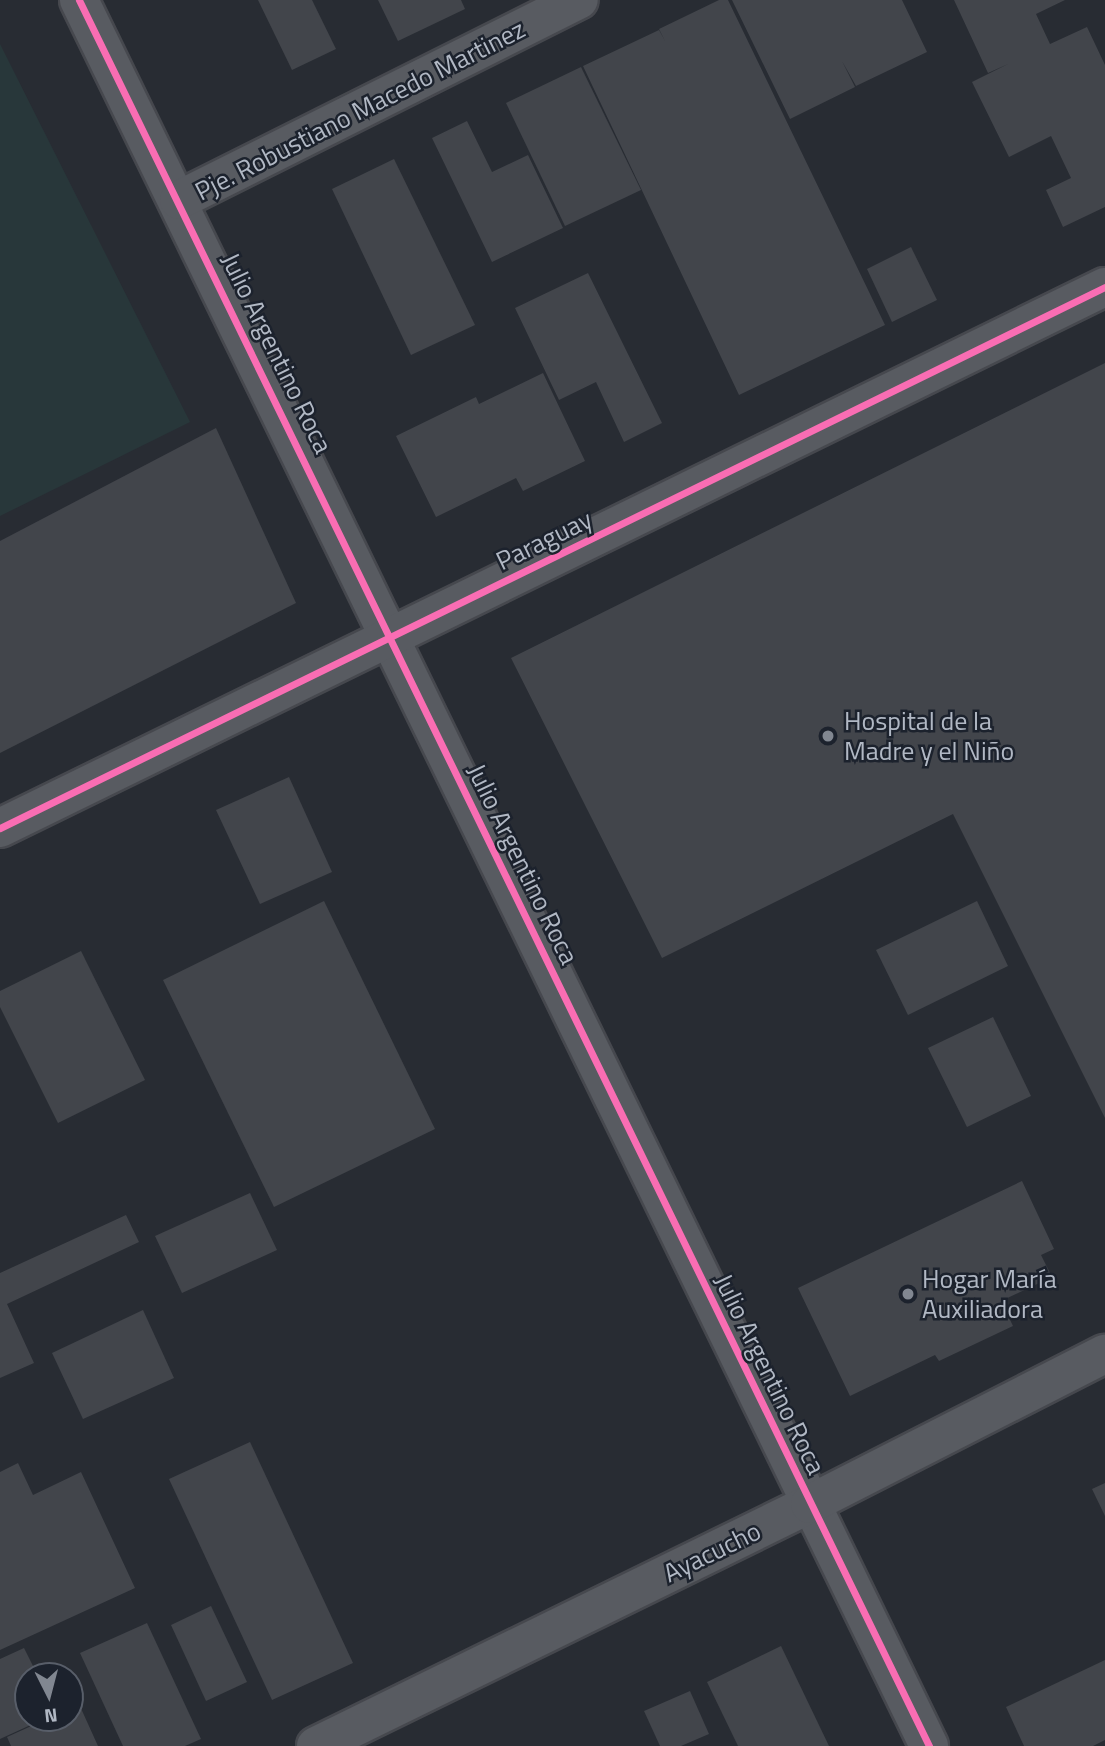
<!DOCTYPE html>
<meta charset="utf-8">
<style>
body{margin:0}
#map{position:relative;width:1105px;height:1746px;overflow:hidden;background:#282c33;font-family:"Titillium Web",sans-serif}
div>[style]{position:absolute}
.green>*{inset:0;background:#28373a}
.building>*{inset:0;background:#42454b}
.roads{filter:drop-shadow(2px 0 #46484e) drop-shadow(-2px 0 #46484e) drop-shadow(0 2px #46484e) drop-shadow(0 -2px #46484e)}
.minor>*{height:38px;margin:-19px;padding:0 19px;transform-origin:19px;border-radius:19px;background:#585b61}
.cycleway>*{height:7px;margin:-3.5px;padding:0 3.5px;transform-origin:3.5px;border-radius:3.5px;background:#f96db3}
.dots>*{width:19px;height:19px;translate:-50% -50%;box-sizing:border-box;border:4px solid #1c222d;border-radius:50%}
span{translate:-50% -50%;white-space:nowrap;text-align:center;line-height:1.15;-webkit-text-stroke:5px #1c222d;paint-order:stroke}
.street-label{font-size:26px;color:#b1b8c4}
.poi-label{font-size:26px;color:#b1b8c4}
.left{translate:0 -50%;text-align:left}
.north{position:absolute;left:14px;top:1662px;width:70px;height:70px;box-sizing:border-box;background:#1c222d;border:2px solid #585e69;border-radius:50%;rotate:174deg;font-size:19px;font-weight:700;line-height:28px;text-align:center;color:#b1b8c4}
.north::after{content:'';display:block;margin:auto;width:24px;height:32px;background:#818791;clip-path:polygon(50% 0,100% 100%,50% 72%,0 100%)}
</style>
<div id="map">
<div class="green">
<i style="clip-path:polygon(0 44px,190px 422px,0 516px)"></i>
</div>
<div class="building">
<i style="clip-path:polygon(258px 0,312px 0,336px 49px,292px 70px)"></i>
<i style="clip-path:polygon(378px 0,461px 0,465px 9px,398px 41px)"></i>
<i style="clip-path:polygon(719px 0,728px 0,885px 325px,739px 395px,583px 66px,659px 30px,665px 41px,659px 29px)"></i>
<i style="clip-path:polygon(732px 0,902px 0,927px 52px,856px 86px,842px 61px,855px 87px,790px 119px)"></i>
<i style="clip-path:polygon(954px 0,1065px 0,1036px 14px,1050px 44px,1087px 27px,1105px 65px,1105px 207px,1063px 227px,1046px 190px,1071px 178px,1051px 136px,1009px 157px,972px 82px,1008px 64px,988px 73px)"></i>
<i style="clip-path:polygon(581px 67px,641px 190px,565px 226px,506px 103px)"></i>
<i style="clip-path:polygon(467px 121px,492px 172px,528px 155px,563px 228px,492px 262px,432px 138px)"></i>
<i style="clip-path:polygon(394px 159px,475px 325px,411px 355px,332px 189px)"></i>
<i style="clip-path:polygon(911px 247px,937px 300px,892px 322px,867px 269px)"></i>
<i style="clip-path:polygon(588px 273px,662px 423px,624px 442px,596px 382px,559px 400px,515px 308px)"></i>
<i style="clip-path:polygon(1105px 363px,1105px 1118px,953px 814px,662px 958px,511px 658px)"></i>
<i style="clip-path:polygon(543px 373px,585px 461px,523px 491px,516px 478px,436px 517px,396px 436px,476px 397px,479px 404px)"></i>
<i style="clip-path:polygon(216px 428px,296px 603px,0 753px,0 541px)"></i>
<i style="clip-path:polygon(289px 777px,332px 872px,260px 904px,216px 810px)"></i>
<i style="clip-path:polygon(324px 901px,435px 1129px,274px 1207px,163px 980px)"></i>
<i style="clip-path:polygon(977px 901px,1008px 966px,908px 1015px,876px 950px)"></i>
<i style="clip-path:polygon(81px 951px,145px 1080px,58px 1123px,0 1007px,0 991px)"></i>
<i style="clip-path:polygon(993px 1017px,1031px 1096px,967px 1127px,928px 1048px)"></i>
<i style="clip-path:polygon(1022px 1181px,1054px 1249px,1041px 1255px,1052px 1277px,1001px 1301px,1013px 1326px,939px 1361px,935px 1355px,850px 1396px,798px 1288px)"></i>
<i style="clip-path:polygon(250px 1193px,277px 1250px,182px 1293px,155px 1236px)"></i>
<i style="clip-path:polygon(126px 1215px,139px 1242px,7px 1304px,34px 1363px,0 1378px,0 1273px)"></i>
<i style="clip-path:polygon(143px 1310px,174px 1378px,83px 1419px,52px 1353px)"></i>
<i style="clip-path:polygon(250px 1442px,353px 1663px,272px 1700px,169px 1479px)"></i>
<i style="clip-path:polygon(18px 1463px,33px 1495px,81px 1472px,135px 1588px,0 1650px,0 1472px)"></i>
<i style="clip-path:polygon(1105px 1483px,1105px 1516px,1092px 1489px)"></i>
<i style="clip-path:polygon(211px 1606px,247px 1682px,206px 1701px,171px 1625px)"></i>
<i style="clip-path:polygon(147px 1623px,201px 1739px,185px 1746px,123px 1746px,80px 1653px)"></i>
<i style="clip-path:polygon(781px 1646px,829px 1746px,738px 1746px,707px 1682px)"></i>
<i style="clip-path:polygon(24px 1648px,38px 1676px,28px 1676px,28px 1718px,46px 1718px,0 1739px,0 1659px)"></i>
<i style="clip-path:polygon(1105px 1660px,1105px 1740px,1093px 1746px,1024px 1746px,1006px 1707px)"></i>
<i style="clip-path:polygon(690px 1691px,709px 1734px,681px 1746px,660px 1746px,644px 1711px)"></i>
<i style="clip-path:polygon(79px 1704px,98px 1746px,11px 1746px,7px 1737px,49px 1718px,70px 1718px,70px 1709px)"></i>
</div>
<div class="roads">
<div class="minor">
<i style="left:79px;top:0;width:1942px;rotate:64.04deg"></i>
<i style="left:179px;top:200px;width:447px;rotate:-26.6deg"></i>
<i style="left:0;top:828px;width:1230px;rotate:-26.09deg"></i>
<i style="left:316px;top:1746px;width:550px;rotate:-26.1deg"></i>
<i style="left:810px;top:1504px;width:331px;rotate:-27deg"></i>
</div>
</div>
<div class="cycleway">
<i style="left:79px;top:0;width:1942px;rotate:64.04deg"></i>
<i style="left:0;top:828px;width:1230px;rotate:-26.09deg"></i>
</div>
<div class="dots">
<i style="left:828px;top:736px;background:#818791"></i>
<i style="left:908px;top:1294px;background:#818791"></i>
</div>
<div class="street-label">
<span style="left:360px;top:110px;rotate:-27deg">Pje. Robustiano Macedo Martinez</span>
<span style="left:277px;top:353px;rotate:64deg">Julio Argentino Roca</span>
<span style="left:544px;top:540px;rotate:-26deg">Paraguay</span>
<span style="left:523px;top:864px;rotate:64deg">Julio Argentino Roca</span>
<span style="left:770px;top:1374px;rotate:64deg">Julio Argentino Roca</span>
<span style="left:712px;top:1552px;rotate:-26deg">Ayacucho</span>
</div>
<div class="poi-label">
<span class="left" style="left:844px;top:736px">Hospital de la<br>Madre y el Niño</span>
<span class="left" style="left:922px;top:1294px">Hogar María<br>Auxiliadora</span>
</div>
<div class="north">N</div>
</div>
